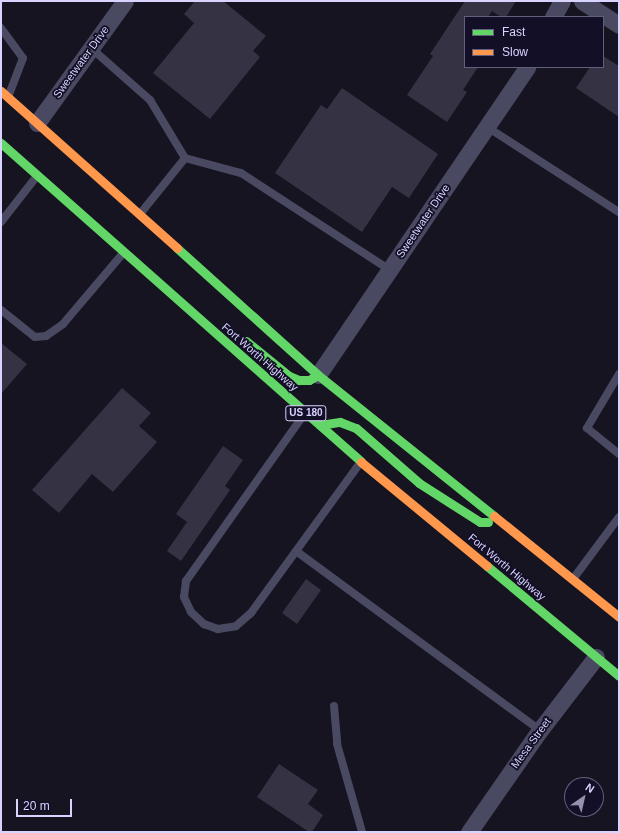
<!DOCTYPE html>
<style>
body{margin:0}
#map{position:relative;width:620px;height:833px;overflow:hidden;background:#161421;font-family:Arial,sans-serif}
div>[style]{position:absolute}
.building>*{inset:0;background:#343243}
.lane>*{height:8px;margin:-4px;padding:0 4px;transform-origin:4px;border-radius:4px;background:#4a4962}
.street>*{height:17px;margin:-8.5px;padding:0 8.5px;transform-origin:8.5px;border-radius:8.5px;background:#4a4962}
.fast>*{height:9px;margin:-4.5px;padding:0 4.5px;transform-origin:4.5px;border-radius:4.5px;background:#63d668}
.slow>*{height:9px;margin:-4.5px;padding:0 4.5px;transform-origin:4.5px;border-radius:4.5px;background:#ff974d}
span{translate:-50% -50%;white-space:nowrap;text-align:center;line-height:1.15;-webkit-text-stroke:3.5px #130f26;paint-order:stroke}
.shield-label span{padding:1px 3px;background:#130f26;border:1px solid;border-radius:3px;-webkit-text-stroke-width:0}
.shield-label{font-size:10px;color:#d9d4ff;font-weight:700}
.street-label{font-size:11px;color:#d9d4ff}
.frame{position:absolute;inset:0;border:2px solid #d9d4ff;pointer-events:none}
.legend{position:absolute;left:464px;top:16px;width:140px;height:52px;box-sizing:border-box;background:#130f26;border:1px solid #625e7d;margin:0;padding:5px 7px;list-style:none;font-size:12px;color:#d9d4ff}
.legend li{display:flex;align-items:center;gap:8px;height:20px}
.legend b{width:20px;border:1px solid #625e7d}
.north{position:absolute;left:564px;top:777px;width:40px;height:40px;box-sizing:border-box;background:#130f26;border:1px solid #625e7d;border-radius:50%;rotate:34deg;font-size:11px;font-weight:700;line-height:16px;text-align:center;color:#d9d4ff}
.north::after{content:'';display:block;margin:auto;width:14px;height:18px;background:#9591b1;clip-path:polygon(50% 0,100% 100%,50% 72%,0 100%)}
.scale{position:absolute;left:16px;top:799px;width:56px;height:18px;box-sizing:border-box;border:2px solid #d9d4ff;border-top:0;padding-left:5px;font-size:12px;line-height:14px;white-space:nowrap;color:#d9d4ff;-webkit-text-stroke:3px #130f26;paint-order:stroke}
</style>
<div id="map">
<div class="building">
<i style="clip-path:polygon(195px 1px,223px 1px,266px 36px,253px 51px,260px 57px,210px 119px,153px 73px,194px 23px,184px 14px)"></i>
<i style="clip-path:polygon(465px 1px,516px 1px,506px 17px,501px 17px,492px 11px,488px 17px,465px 17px,465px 67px,478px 67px,463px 90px,467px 92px,447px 122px,407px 95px,433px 56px,430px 54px)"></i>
<i style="clip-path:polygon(603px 56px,619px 66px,619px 117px,576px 88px,590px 67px,603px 67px)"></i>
<i style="clip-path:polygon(342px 88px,438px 154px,409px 198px,392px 187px,362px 232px,275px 173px,321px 105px,327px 109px)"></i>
<i style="clip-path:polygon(1px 343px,27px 364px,1px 394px)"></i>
<i style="clip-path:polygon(122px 388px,151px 413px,139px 426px,157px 442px,113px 492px,92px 474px,59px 513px,32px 490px)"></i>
<i style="clip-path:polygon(223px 446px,243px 460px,225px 486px,230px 490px,181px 561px,167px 551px,187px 522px,176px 514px)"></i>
<i style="clip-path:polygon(306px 579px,321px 590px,297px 624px,282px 613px)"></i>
<i style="clip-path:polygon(279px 764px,318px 790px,308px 804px,323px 815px,312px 832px,309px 832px,257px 797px)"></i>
</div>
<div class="lane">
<i style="left:1px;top:28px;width:37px;rotate:54deg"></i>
<i style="left:23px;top:58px;width:42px;rotate:111deg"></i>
<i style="left:91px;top:48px;width:79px;rotate:41.4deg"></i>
<i style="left:150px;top:100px;width:68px;rotate:58.9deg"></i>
<i style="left:185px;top:158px;width:58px;rotate:15deg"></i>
<i style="left:241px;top:173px;width:178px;rotate:33.1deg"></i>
<i style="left:487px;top:127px;width:157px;rotate:32.8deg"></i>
<i style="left:140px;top:214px;width:72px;rotate:-51.2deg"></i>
<i style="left:1px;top:222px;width:58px;rotate:-52deg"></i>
<i style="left:1px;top:310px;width:43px;rotate:38.5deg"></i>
<i style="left:35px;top:337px;width:11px;rotate:-5deg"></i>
<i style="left:46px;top:336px;width:21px;rotate:-35deg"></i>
<i style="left:63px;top:324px;width:94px;rotate:-49.7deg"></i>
<i style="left:619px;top:374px;width:63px;rotate:120.7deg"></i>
<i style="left:587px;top:428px;width:41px;rotate:39.1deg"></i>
<i style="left:305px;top:413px;width:206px;rotate:125.3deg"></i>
<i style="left:186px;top:581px;width:16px;rotate:97deg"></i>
<i style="left:184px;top:597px;width:17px;rotate:65deg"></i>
<i style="left:191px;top:612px;width:18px;rotate:43deg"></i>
<i style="left:204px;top:624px;width:15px;rotate:20deg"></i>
<i style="left:218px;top:629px;width:18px;rotate:-9deg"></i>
<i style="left:236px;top:626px;width:20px;rotate:-41deg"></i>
<i style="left:251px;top:613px;width:185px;rotate:-54deg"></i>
<i style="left:296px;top:551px;width:303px;rotate:36.3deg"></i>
<i style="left:573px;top:579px;width:77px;rotate:-53.4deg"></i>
<i style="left:334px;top:706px;width:38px;rotate:85deg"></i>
<i style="left:337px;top:744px;width:91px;rotate:74.1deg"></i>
</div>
<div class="street">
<i style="left:582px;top:1px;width:44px;rotate:33deg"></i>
<i style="left:553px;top:17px;width:18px;rotate:-61deg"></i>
<i style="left:37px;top:123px;width:150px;rotate:-54.2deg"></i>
<i style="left:318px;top:375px;width:372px;rotate:-55.8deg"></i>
<i style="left:469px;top:832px;width:124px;rotate:-55.2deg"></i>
<i style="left:540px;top:730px;width:92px;rotate:-52.5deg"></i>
</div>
<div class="fast">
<i style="left:1px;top:143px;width:481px;rotate:41.5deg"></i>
<i style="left:177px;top:248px;width:190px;rotate:42deg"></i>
<i style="left:318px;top:375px;width:226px;rotate:38.7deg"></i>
<i style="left:246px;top:341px;width:55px;rotate:39.1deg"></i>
<i style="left:289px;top:376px;width:11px;rotate:22deg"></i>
<i style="left:299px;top:380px;width:10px"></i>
<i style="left:309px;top:380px;width:10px;rotate:-29deg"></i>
<i style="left:320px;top:425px;width:20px;rotate:-9deg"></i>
<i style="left:340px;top:422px;width:17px;rotate:21deg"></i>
<i style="left:356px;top:428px;width:84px;rotate:41.1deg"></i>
<i style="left:419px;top:483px;width:72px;rotate:32.6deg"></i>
<i style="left:480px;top:522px;width:8px"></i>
<i style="left:487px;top:566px;width:172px;rotate:39.8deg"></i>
</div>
<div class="slow">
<i style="left:1px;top:91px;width:236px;rotate:41.7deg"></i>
<i style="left:361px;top:462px;width:163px;rotate:39.5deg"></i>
<i style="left:494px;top:516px;width:161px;rotate:38.9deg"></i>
</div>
<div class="shield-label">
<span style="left:306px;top:413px">US 180</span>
</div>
<div class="street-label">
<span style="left:81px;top:62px;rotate:-54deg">Sweetwater Drive</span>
<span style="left:423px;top:221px;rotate:-56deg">Sweetwater Drive</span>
<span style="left:260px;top:357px;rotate:41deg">Fort Worth Highway</span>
<span style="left:507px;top:567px;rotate:40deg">Fort Worth Highway</span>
<span style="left:531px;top:743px;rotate:-54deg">Mesa Street</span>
</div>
<div class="frame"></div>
<ul class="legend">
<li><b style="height:5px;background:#63d668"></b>Fast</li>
<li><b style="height:5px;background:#ff974d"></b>Slow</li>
</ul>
<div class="north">N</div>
<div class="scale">20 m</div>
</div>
